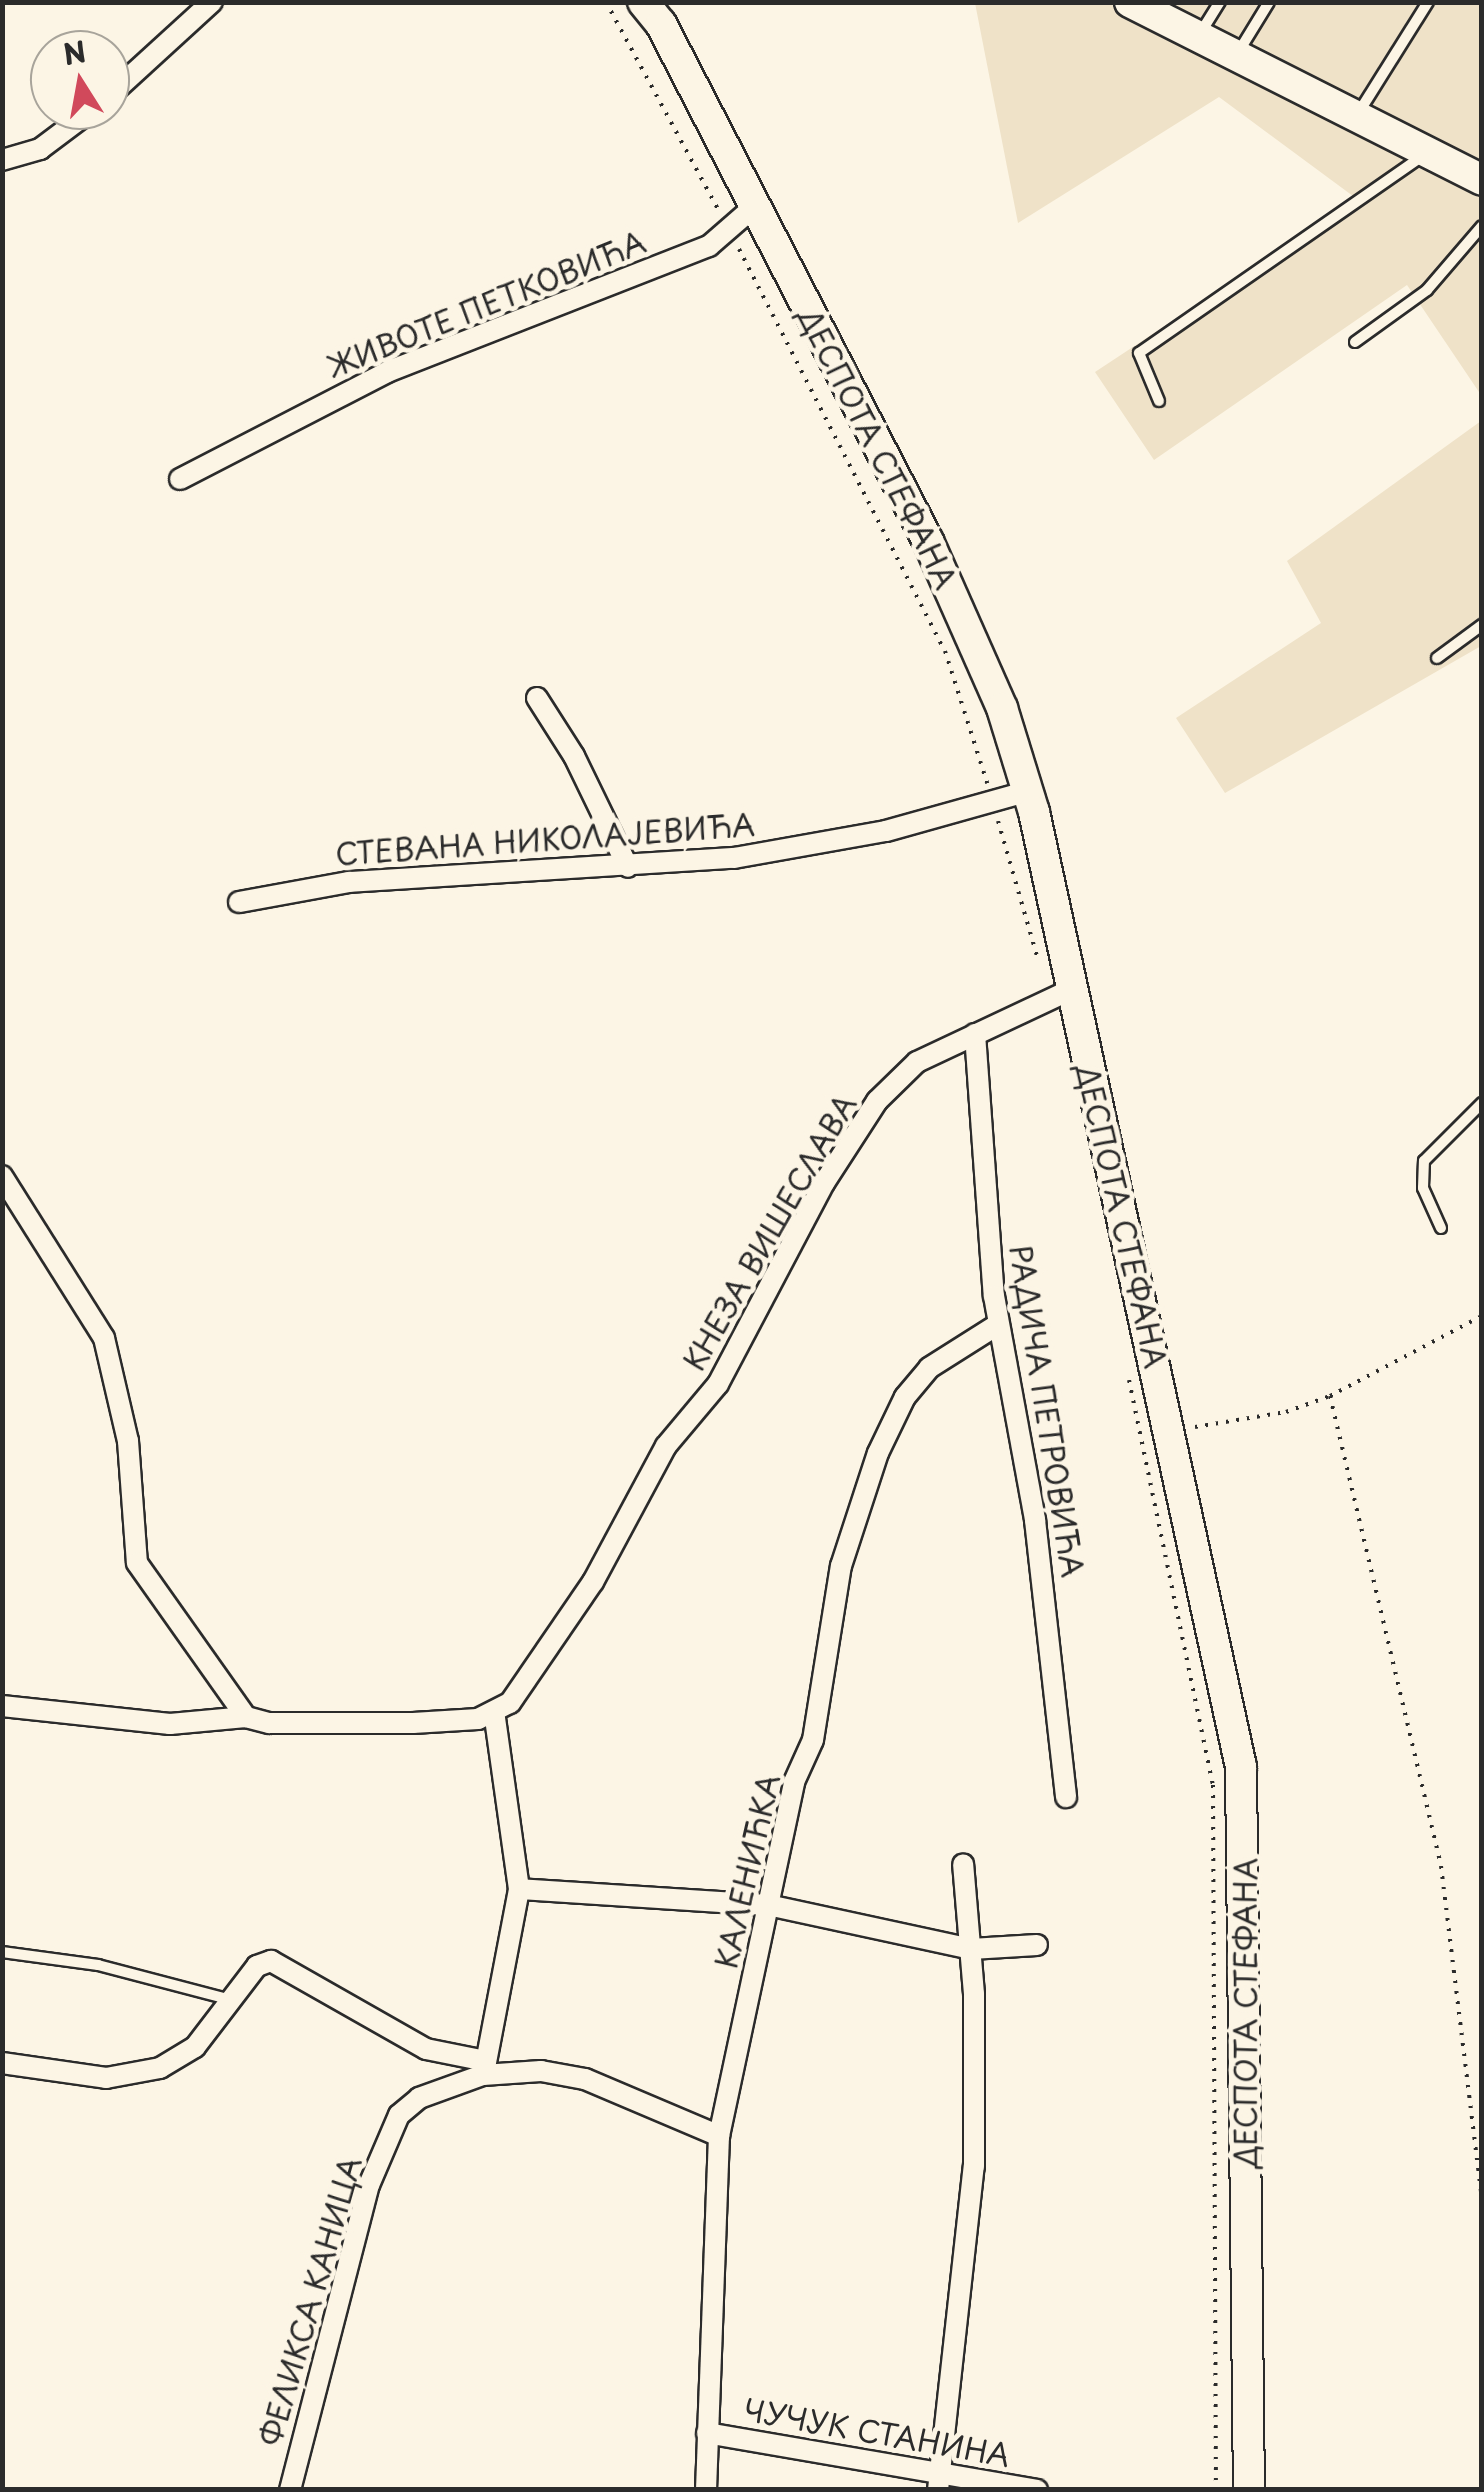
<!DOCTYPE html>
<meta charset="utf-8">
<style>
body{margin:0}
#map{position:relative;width:1484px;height:2492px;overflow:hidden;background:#fcf5e5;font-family:"Playpen Sans",sans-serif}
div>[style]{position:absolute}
.built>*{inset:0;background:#efe2c8}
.path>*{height:4px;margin-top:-2px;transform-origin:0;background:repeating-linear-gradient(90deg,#2b2b2b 0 2.5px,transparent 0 10.5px)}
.roads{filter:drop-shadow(2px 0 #2b2b2b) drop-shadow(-2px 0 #2b2b2b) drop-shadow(0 2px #2b2b2b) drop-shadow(0 -2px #2b2b2b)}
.lane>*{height:10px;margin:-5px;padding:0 5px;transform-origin:5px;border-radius:5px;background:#fcf5e5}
.street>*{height:20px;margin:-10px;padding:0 10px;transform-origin:10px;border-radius:10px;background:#fcf5e5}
.secondary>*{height:30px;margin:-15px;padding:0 15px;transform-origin:15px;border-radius:15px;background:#fcf5e5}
span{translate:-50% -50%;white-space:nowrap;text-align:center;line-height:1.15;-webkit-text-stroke:10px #fcf5e5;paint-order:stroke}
.street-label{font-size:30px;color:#2b2b2b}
.frame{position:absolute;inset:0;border:5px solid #2b2b2b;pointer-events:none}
.north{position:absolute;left:30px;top:30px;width:100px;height:100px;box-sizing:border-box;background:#fcf5e5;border:2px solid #a8a49b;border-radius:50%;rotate:349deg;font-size:28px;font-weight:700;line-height:40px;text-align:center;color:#2b2b2b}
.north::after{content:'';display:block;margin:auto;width:35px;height:45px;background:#d1495b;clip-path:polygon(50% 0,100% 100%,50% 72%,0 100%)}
</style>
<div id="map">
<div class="built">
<i style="clip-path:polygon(975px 3px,1481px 3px,1481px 395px,1407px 285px,1154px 460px,1095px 372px,1357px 199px,1219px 97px,1018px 223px)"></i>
<i style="clip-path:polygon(1481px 421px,1481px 646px,1225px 793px,1176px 718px,1321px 623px,1287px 561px)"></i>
</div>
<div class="path">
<i style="left:606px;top:2px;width:235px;rotate:61.6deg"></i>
<i style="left:739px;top:249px;width:452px;rotate:62.9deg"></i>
<i style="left:945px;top:651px;width:139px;rotate:72.3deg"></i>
<i style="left:998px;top:821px;width:141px;rotate:73.9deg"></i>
<i style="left:1129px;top:1380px;width:414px;rotate:78.3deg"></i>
<i style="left:1213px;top:1785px;width:705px;rotate:89.76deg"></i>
<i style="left:1330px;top:1396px;width:483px;rotate:76.7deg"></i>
<i style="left:1441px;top:1866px;width:337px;rotate:83deg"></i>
<i style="left:1195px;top:1427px;width:92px;rotate:-9.4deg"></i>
<i style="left:1286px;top:1412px;width:47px;rotate:-20deg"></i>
<i style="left:1330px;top:1396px;width:172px;rotate:-27.8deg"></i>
</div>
<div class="roads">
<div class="lane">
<i style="left:1201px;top:32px;width:36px;rotate:-58deg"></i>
<i style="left:1239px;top:51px;width:57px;rotate:-58.5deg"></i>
<i style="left:1359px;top:112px;width:130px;rotate:-57.9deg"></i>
<i style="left:1355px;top:342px;width:89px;rotate:-35.8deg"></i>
<i style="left:1427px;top:290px;width:84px;rotate:-49.3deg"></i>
<i style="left:1159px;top:401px;width:52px;rotate:-112.6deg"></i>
<i style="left:1139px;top:353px;width:345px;rotate:-34.8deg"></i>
<i style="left:1437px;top:658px;width:56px;rotate:-36.3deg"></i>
<i style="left:1441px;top:1228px;width:44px;rotate:-114.2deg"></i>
<i style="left:1423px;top:1188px;width:27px;rotate:-88deg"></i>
<i style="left:1424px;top:1161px;width:82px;rotate:-45deg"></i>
<i style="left:2px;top:1952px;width:97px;rotate:7.7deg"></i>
<i style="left:98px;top:1965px;width:138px;rotate:14.7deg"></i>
</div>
<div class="street">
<i style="left:110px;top:95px;width:138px;rotate:-42.4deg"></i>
<i style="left:2px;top:160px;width:40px;rotate:-16deg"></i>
<i style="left:40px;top:149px;width:65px;rotate:-36.9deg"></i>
<i style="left:180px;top:479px;width:233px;rotate:-27.3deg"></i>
<i style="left:387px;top:372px;width:346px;rotate:-21.4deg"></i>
<i style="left:709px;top:246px;width:61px;rotate:-41deg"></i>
<i style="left:537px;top:698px;width:69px;rotate:57.5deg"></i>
<i style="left:574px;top:756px;width:123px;rotate:64.1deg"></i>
<i style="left:239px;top:902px;width:112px;rotate:-10.3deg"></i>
<i style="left:349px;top:882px;width:386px;rotate:-3.6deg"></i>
<i style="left:734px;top:858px;width:154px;rotate:-10.1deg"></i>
<i style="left:886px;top:831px;width:148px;rotate:-15.6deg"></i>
<i style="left:975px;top:1034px;width:263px;rotate:85.9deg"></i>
<i style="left:994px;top:1296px;width:228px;rotate:79.6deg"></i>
<i style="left:1035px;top:1520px;width:279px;rotate:83.6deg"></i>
<i style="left:2px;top:1176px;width:191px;rotate:57.8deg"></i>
<i style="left:104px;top:1338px;width:106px;rotate:76.9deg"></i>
<i style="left:128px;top:1441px;width:122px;rotate:85.8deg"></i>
<i style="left:137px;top:1563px;width:189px;rotate:54.7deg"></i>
<i style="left:2px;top:1706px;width:169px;rotate:6.1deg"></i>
<i style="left:170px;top:1724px;width:76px;rotate:-5.3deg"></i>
<i style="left:246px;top:1717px;width:24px;rotate:15deg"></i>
<i style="left:269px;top:1723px;width:144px"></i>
<i style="left:413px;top:1723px;width:65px;rotate:-3.5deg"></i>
<i style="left:478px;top:1719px;width:36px;rotate:-27deg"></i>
<i style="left:510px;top:1703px;width:147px;rotate:-55.6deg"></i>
<i style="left:593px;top:1582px;width:154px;rotate:-61.8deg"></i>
<i style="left:666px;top:1446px;width:81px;rotate:-50deg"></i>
<i style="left:718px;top:1384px;width:227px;rotate:-62.2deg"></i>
<i style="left:824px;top:1183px;width:98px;rotate:-57.1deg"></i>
<i style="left:877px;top:1101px;width:56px;rotate:-44.3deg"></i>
<i style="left:917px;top:1062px;width:171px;rotate:-25.2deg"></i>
<i style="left:519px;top:1889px;width:250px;rotate:3.7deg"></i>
<i style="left:768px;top:1905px;width:208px;rotate:12.2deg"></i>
<i style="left:971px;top:1949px;width:66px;rotate:-3.5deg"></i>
<i style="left:2px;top:2063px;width:105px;rotate:8.2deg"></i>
<i style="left:106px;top:2078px;width:55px;rotate:-10.5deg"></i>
<i style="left:160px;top:2068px;width:41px;rotate:-31deg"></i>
<i style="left:195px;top:2047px;width:102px;rotate:-52.6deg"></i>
<i style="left:257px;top:1966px;width:15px;rotate:-20deg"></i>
<i style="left:271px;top:1961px;width:178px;rotate:29.6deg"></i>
<i style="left:426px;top:2049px;width:61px;rotate:11.3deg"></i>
<i style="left:484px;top:2073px;width:187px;rotate:-79.2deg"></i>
<i style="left:519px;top:1889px;width:179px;rotate:-98deg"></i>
<i style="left:707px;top:2433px;width:335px;rotate:9.8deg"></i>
<i style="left:290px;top:2490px;width:315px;rotate:-75.5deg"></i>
<i style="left:369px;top:2185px;width:76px;rotate:-66.8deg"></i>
<i style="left:399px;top:2115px;width:26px;rotate:-40deg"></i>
<i style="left:419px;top:2098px;width:68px;rotate:-19.8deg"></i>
<i style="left:483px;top:2075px;width:58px;rotate:-3.9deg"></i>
<i style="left:541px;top:2071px;width:45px;rotate:10.3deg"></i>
<i style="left:585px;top:2079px;width:146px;rotate:23deg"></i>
<i style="left:706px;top:2490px;width:354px;rotate:-87.9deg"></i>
<i style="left:719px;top:2136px;width:362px;rotate:-78deg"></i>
<i style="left:794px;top:1782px;width:46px;rotate:-65.7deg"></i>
<i style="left:813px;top:1740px;width:176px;rotate:-80.9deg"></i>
<i style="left:841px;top:1566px;width:119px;rotate:-71.9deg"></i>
<i style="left:878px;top:1453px;width:62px;rotate:-64.3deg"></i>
<i style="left:905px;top:1397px;width:38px;rotate:-50deg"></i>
<i style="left:929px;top:1368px;width:80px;rotate:-32.3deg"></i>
<i style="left:938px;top:2490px;width:326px;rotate:-83.7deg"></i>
<i style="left:974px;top:2166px;width:172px;rotate:-90deg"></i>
<i style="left:974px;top:1994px;width:130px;rotate:-94.8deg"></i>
</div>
<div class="secondary">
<i style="left:643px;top:2px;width:28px;rotate:51deg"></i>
<i style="left:661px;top:24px;width:582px;rotate:62.69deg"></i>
<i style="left:928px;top:541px;width:183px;rotate:66.1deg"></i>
<i style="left:1002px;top:708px;width:109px;rotate:72.9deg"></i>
<i style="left:1034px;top:812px;width:977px;rotate:77.77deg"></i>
<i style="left:1241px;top:1767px;width:723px;rotate:89.37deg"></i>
<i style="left:1130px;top:2px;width:394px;rotate:26.8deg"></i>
</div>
</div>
<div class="street-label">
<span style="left:486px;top:304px;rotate:-22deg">ЖИВОТЕ ПЕТКОВИЋА</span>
<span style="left:878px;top:448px;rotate:63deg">ДЕСПОТА СТЕФАНА</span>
<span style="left:545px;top:839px;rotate:-4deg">СТЕВАНА НИКОЛАЈЕВИЋА</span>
<span style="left:1122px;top:1216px;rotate:77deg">ДЕСПОТА СТЕФАНА</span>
<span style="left:769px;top:1232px;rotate:-60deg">КНЕЗА ВИШЕСЛАВА</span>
<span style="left:1047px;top:1411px;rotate:81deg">РАДИЧА ПЕТРОВИЋА</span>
<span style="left:747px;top:1871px;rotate:-77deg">КАЛЕНИЋКА</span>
<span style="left:1245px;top:2013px;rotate:-90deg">ДЕСПОТА СТЕФАНА</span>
<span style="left:310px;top:2301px;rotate:-74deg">ФЕЛИКСА КАНИЦА</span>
<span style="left:877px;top:2432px;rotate:10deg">ЧУЧУК СТАНИНА</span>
</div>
<div class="frame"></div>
<div class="north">N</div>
</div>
